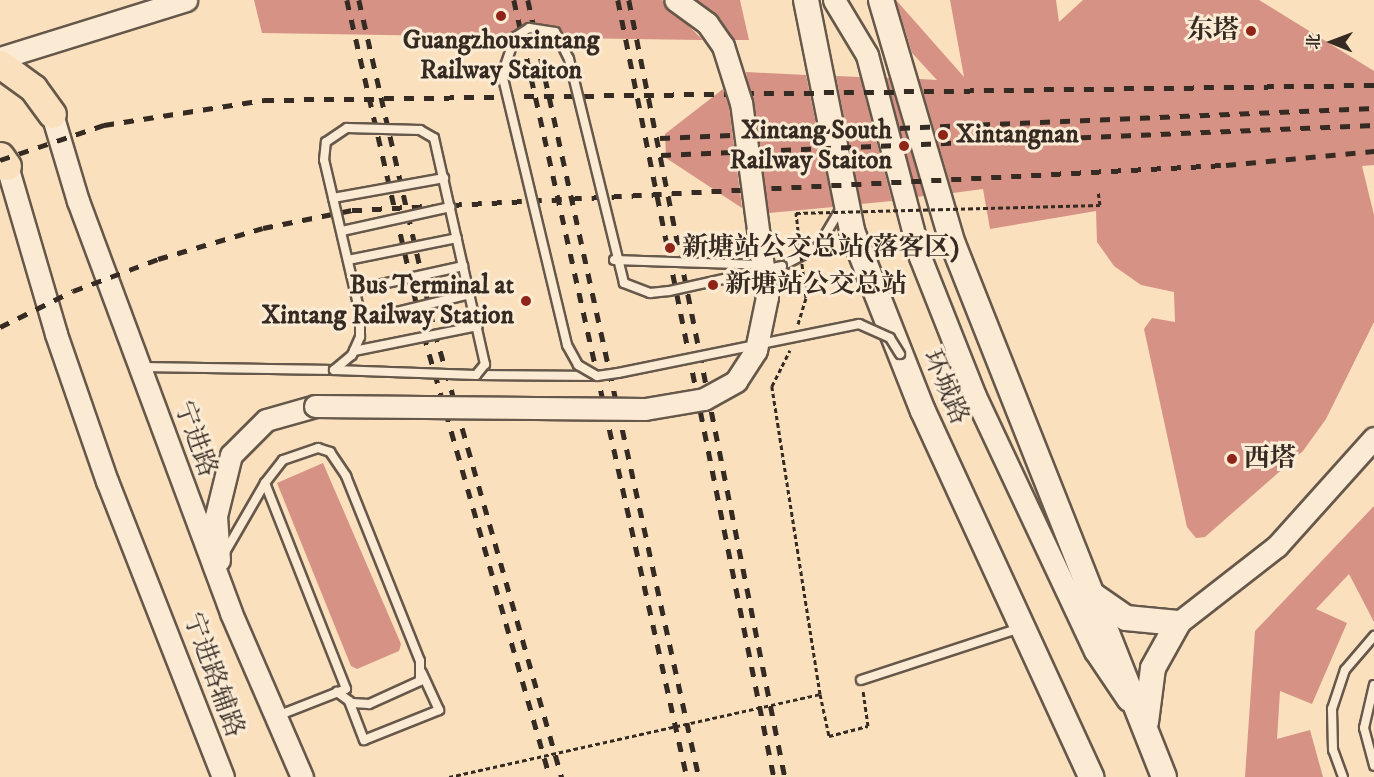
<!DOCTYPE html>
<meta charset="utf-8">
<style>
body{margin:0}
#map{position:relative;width:1374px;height:777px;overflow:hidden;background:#fae0bd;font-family:"IM FELL DW Pica","Noto Serif SC",serif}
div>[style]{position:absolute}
.building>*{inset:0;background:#d69284}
.path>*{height:3px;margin-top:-1.5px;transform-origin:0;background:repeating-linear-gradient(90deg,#352b23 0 4.5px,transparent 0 7.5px)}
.roads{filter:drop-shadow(2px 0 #66584a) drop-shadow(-2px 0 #66584a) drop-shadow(0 2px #66584a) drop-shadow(0 -2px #66584a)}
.service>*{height:8px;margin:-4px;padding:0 4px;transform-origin:4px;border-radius:4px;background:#fcebd4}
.tertiary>*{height:21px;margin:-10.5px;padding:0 10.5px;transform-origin:10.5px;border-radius:10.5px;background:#fcebd4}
.secondary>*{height:24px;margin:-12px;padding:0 12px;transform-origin:12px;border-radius:12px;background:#fcebd4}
.primary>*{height:27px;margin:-13.5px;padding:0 13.5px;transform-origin:13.5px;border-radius:13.5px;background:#fae0bd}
.rail>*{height:4.5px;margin-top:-2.25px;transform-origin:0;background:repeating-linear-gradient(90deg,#352b23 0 10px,transparent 0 20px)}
.path-bridge>*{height:3px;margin-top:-1.5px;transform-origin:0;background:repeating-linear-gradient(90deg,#352b23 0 4.5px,transparent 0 7.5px)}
.bridges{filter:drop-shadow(2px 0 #66584a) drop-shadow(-2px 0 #66584a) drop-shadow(0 2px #66584a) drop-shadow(0 -2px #66584a)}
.service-bridge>*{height:8px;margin:-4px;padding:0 4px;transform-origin:4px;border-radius:4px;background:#fcebd4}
.tertiary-bridge>*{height:21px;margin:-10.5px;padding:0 10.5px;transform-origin:10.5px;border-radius:10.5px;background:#fcebd4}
.dots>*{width:16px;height:16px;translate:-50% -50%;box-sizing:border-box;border:3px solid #fcebd4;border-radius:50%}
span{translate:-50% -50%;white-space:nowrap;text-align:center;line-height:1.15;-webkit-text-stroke:6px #fcebd4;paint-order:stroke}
.poi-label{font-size:26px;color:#352b23;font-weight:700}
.right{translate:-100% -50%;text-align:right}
.left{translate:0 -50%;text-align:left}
.street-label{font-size:26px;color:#352b23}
.north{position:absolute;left:1302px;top:12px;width:60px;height:60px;-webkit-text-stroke:4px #fcebd4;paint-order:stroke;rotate:271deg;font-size:16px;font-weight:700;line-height:24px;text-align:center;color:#352b23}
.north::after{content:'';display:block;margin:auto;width:21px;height:27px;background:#352b23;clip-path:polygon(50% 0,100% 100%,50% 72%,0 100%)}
</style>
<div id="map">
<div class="building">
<i style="clip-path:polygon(254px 0,662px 0,703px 40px,565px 38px,558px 27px,530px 22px,508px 37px,262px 33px)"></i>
<i style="clip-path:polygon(697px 0,740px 0,749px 40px,734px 40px,717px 15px)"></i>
<i style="clip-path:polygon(896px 0,964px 77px,950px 0,1056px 0,1059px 22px,1083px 0,1259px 0,1374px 71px,1374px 165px,1362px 166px,1374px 215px,1374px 322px,1326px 419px,1303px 451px,1205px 537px,1196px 538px,1187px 527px,1144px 329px,1152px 318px,1175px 322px,1174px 292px,1141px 285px,1114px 266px,1097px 242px,1096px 211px,990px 229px,983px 189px,953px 193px,919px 79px,937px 80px,912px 53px)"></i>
<i style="clip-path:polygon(746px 72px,806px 75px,833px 207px,769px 213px)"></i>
<i style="clip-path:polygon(836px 76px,860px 77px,892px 201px,861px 204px)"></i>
<i style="clip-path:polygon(886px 78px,889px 78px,924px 196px,917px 197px)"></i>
<i style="clip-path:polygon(723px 89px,729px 106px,742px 208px,666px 158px,665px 134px)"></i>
<i style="clip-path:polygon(323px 463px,401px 644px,399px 651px,357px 669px,351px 666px,277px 483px)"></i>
<i style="clip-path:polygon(1374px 506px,1374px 622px,1349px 574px,1316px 609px,1347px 623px,1312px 704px,1280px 691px,1277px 739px,1310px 730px,1323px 777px,1245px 777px,1255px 631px)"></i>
</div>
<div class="path">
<i style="left:820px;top:694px;width:43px;rotate:77.9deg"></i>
<i style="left:829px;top:736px;width:40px;rotate:-14.4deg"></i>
<i style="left:868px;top:726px;width:35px;rotate:-98deg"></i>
</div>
<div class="roads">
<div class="service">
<i style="left:782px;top:266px;width:41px;rotate:-27.8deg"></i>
<i style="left:818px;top:247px;width:43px;rotate:-59.3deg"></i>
<i style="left:141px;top:367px;width:193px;rotate:0.9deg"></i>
<i style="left:476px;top:375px;width:121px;rotate:0.5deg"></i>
<i style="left:265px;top:483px;width:29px;rotate:-52deg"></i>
<i style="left:283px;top:460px;width:37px;rotate:-19deg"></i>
<i style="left:318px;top:448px;width:13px;rotate:18deg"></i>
<i style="left:330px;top:452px;width:29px;rotate:56deg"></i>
<i style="left:346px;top:476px;width:199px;rotate:68.2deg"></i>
<i style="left:420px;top:661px;width:20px;rotate:90deg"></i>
<i style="left:420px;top:681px;width:56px;rotate:155.7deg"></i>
<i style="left:369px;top:704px;width:17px;rotate:-177deg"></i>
<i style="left:352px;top:703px;width:19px;rotate:-144deg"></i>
<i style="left:224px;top:554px;width:82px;rotate:-60deg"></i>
<i style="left:265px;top:483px;width:221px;rotate:68.5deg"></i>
<i style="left:346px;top:689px;width:74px;rotate:158.6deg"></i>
<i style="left:861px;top:680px;width:167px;rotate:-18.1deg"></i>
<i style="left:1374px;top:685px;width:44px;rotate:103.1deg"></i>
<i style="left:1364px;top:728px;width:39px;rotate:75deg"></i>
<i style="left:349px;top:701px;width:42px;rotate:69deg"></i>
<i style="left:364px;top:740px;width:81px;rotate:-21.8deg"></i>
<i style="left:439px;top:710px;width:41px;rotate:-114.7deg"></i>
<i style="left:1343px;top:777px;width:29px;rotate:-110deg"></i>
<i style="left:1333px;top:750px;width:41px;rotate:-91.4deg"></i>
<i style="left:1332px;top:709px;width:41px;rotate:-71.6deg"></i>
<i style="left:1345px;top:670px;width:45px;rotate:-49.5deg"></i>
</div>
<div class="tertiary">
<i style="left:834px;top:0;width:64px;rotate:59deg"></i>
<i style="left:867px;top:55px;width:209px;rotate:75.3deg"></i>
<i style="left:920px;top:257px;width:149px;rotate:68.4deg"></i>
<i style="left:975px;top:396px;width:282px;rotate:64.8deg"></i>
<i style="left:1095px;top:651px;width:59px;rotate:56deg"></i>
<i style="left:0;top:58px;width:195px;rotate:-17.3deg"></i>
<i style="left:52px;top:114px;width:91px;rotate:73.4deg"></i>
<i style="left:78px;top:201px;width:439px;rotate:69.6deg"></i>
<i style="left:231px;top:613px;width:179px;rotate:66.6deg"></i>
<i style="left:7px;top:166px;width:175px;rotate:73.7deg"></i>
<i style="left:56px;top:334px;width:156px;rotate:70.9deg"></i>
<i style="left:107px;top:481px;width:318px;rotate:68.6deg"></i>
<i style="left:219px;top:560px;width:44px;rotate:-93.9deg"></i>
<i style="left:216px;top:516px;width:63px;rotate:-76.2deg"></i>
<i style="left:231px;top:455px;width:49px;rotate:-45deg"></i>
<i style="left:266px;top:420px;width:51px;rotate:-15.9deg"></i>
<i style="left:1178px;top:623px;width:125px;rotate:-37.9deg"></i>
<i style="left:1277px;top:546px;width:145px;rotate:-48.1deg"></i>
</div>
<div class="secondary">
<i style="left:806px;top:0;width:236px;rotate:78.7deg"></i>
<i style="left:852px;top:231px;width:193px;rotate:68.5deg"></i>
<i style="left:923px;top:411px;width:403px;rotate:65.3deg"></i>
<i style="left:881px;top:0;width:254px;rotate:73.6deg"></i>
<i style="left:953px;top:244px;width:573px;rotate:68.4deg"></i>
<i style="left:1093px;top:595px;width:40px;rotate:34.9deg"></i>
<i style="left:1126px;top:618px;width:52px;rotate:5.5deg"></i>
<i style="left:1146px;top:722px;width:54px;rotate:-82.6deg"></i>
<i style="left:1153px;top:668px;width:51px;rotate:-60.9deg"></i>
</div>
<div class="primary">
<i style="left:0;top:64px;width:41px;rotate:36deg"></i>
<i style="left:33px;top:88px;width:32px;rotate:54deg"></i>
<i style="left:0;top:156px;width:12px;rotate:55deg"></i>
</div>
</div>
<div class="rail">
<i style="left:347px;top:0;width:344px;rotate:77.1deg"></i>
<i style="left:424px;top:335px;width:460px;rotate:74.1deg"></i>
<i style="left:359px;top:0;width:341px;rotate:77.1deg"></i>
<i style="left:435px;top:332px;width:463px;rotate:74.1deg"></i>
<i style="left:514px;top:0;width:796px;rotate:77.45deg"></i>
<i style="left:528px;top:0;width:796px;rotate:77.59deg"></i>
<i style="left:618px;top:0;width:793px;rotate:78.65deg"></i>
<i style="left:629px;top:0;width:793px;rotate:78.65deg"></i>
<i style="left:660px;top:138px;width:715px;rotate:-2.41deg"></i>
<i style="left:661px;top:155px;width:714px;rotate:-2.41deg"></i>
<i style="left:0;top:160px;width:110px;rotate:-18.6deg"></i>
<i style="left:104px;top:125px;width:162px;rotate:-8.9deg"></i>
<i style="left:264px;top:100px;width:1110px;rotate:-0.77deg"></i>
<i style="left:0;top:327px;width:81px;rotate:-26.3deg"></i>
<i style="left:73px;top:291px;width:91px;rotate:-20.6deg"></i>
<i style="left:158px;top:259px;width:109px;rotate:-16.4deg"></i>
<i style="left:263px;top:228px;width:91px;rotate:-11.4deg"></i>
<i style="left:352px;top:210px;width:875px;rotate:-2.95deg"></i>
<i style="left:1226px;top:165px;width:149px;rotate:-5.4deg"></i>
</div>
<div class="path-bridge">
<i style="left:798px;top:324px;width:27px;rotate:-73deg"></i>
<i style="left:806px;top:298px;width:86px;rotate:-96.7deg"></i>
<i style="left:796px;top:213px;width:304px;rotate:-1.5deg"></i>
<i style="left:1100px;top:205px;width:14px;rotate:-98deg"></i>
<i style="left:449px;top:777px;width:380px;rotate:-12.6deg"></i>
<i style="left:820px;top:694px;width:312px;rotate:-98.9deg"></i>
<i style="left:772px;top:386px;width:40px;rotate:-63.4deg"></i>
</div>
<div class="bridges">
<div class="service-bridge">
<i style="left:347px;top:128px;width:73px;rotate:1.6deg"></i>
<i style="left:420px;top:130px;width:16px;rotate:30deg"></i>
<i style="left:434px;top:138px;width:232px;rotate:77.3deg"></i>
<i style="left:485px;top:364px;width:14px;rotate:129deg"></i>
<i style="left:476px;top:375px;width:142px;rotate:-178deg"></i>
<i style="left:334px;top:370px;width:23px;rotate:-40deg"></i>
<i style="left:352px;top:355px;width:20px;rotate:-66deg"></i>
<i style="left:360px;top:337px;width:24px;rotate:-90deg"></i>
<i style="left:360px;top:313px;width:157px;rotate:-103.2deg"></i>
<i style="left:324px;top:160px;width:18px;rotate:-84deg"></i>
<i style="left:326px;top:142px;width:25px;rotate:-34deg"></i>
<i style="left:333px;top:198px;width:113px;rotate:-10.2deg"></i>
<i style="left:342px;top:231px;width:111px;rotate:-12.5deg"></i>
<i style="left:348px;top:260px;width:111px;rotate:-11.4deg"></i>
<i style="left:614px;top:260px;width:147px;rotate:1.9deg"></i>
<i style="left:782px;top:266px;width:116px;rotate:167.5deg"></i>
<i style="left:669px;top:291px;width:19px;rotate:174deg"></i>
<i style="left:650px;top:293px;width:28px;rotate:-159deg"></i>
<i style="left:624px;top:283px;width:231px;rotate:-103.8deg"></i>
<i style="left:569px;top:59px;width:30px;rotate:-117deg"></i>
<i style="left:555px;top:32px;width:26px;rotate:-171deg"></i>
<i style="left:529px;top:28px;width:17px;rotate:147deg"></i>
<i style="left:515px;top:37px;width:39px;rotate:109deg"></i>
<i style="left:502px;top:74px;width:279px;rotate:76.5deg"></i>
<i style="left:567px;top:345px;width:23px;rotate:61deg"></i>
<i style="left:578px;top:365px;width:22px;rotate:30deg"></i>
<i style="left:597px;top:376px;width:21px;rotate:-8deg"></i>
<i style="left:618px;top:373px;width:246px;rotate:-11.5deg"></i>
<i style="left:859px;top:324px;width:34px;rotate:24deg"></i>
<i style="left:890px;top:338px;width:19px;rotate:58deg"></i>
<i style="left:355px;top:290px;width:111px;rotate:-12.5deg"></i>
<i style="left:360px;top:321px;width:113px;rotate:-13.8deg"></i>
<i style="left:354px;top:351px;width:126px;rotate:-11.4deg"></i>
</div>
<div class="tertiary-bridge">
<i style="left:315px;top:406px;width:330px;rotate:0.5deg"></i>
<i style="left:645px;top:409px;width:60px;rotate:-9.6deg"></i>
<i style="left:704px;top:399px;width:37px;rotate:-29deg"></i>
<i style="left:736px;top:381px;width:37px;rotate:-57deg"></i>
<i style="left:756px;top:350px;width:54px;rotate:-78.3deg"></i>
<i style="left:767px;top:297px;width:196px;rotate:-97.6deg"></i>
<i style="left:741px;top:103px;width:60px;rotate:-107.5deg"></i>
<i style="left:723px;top:46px;width:28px;rotate:-125deg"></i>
<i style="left:707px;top:23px;width:39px;rotate:-144deg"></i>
</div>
</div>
<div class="dots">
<i style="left:501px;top:16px;background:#8f2418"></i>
<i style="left:1251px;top:31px;background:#8f2418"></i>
<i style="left:943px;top:135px;background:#8f2418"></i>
<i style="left:904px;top:146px;background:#8f2418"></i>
<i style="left:670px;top:248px;background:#8f2418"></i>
<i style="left:713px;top:285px;background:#8f2418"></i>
<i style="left:526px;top:301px;background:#8f2418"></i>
<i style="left:1232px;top:459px;background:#8f2418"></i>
</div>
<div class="poi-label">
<span class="right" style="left:1239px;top:31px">东塔</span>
<span style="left:501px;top:56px">Guangzhouxintang<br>Railway Staiton</span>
<span class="right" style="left:892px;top:146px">Xintang South<br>Railway Staiton</span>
<span class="left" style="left:956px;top:135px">Xintangnan</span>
<span class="left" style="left:682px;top:248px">新塘站公交总站(落客区)</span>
<span class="left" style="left:725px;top:285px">新塘站公交总站</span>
<span class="right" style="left:514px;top:301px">Bus Terminal at<br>Xintang Railway Station</span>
<span class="left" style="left:1244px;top:459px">西塔</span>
</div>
<div class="street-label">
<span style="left:945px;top:387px;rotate:67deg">环城路</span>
<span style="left:195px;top:439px;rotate:70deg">宁进路</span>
<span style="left:213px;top:675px;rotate:70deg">宁进路辅路</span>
</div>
<div class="north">北</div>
</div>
